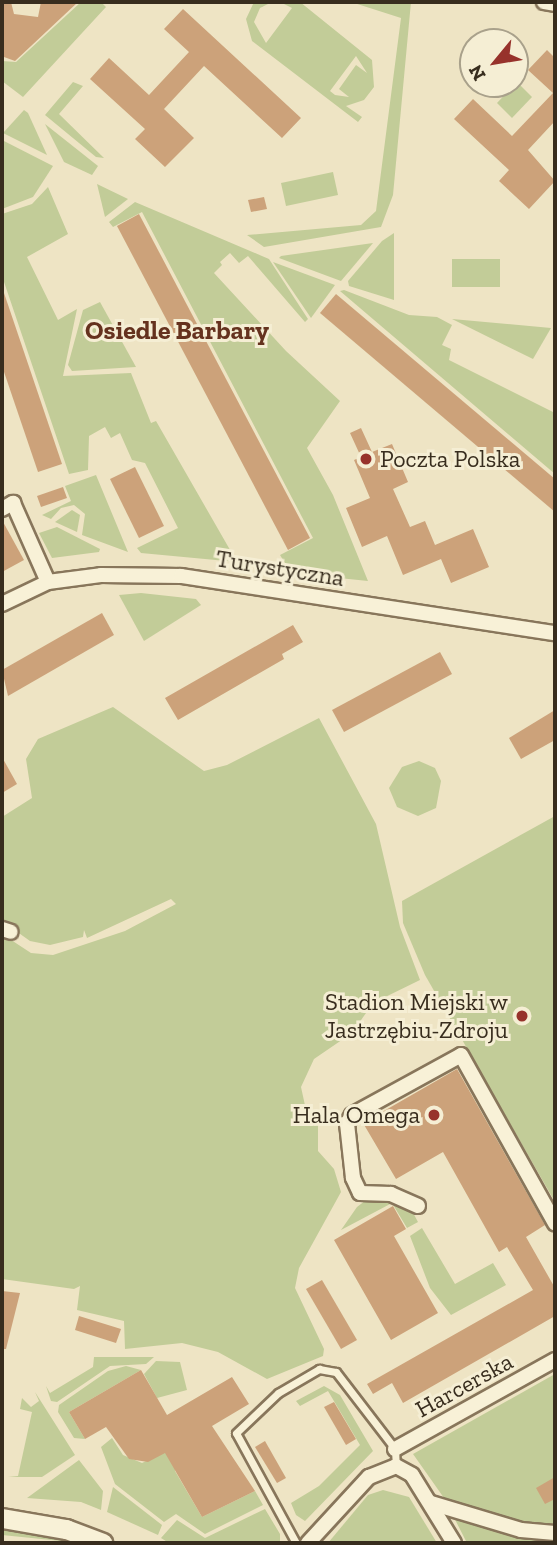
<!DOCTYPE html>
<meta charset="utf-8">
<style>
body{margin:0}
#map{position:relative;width:557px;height:1545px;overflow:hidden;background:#eee4c4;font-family:"Zilla Slab",serif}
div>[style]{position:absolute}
.green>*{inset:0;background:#c2cc98}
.building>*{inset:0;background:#cca27a}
.roads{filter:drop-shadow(2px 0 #88765b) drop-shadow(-2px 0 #88765b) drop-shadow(0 2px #88765b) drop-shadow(0 -2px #88765b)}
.service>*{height:7px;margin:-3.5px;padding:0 3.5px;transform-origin:3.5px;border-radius:3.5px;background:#f8f1d7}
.minor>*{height:14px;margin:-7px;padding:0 7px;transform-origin:7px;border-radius:7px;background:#f8f1d7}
.secondary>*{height:19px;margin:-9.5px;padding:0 9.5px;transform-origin:9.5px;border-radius:9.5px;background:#f8f1d7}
.dots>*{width:19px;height:19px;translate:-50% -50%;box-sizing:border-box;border:4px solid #f5eed4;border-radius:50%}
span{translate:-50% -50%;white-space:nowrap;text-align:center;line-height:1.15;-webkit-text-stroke:6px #f5eed4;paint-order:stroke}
.poi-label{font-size:24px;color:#382d1e}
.left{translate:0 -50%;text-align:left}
.right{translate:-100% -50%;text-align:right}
.street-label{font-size:24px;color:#382d1e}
.neighbourhood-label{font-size:26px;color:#65321e;font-weight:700}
.frame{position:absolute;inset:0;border:4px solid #382d1e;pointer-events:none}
.north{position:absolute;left:459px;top:28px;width:70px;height:70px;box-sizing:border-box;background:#f5eed4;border:2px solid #a9a18b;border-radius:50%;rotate:240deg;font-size:19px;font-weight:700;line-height:28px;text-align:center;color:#382d1e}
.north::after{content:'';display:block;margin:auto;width:24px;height:32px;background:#97322b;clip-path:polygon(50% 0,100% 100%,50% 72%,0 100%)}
</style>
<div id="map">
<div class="green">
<i style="clip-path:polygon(81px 2px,101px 2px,106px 7px,23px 97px,2px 81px,2px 61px,16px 62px)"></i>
<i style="clip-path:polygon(evenodd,254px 2px,272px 2px,260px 8px,254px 22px,266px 43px,292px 8px,280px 2px,300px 2px,372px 60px,374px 87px,364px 100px,346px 106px,362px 117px,358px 122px,252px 41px,246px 19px,254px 2px,356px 56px,367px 73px,356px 65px,339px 89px,349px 97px,335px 95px,330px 91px,356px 56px)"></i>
<i style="clip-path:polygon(351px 2px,411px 2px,393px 195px,381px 227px,264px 247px,247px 235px,361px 225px,376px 211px,401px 18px)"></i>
<i style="clip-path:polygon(73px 82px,83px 86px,59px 114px,104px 158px,96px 157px,45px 115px)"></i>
<i style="clip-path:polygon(517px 82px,532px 97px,512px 118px,497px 103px)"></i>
<i style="clip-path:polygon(24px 110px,28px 113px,47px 155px,3px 133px)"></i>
<i style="clip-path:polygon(45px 124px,98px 166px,92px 175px,64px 162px)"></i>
<i style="clip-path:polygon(2px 140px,53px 166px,33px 197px,2px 209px)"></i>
<i style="clip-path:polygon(333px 172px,338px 195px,286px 206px,281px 183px)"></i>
<i style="clip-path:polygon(97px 184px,128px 199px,105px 217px)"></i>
<i style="clip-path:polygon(48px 187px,68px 234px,27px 257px,58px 320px,77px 309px,63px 376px,131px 373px,151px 423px,156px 421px,237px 562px,141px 553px,137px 548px,178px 528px,145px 463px,132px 460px,120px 433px,111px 438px,105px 427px,89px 436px,88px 470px,69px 474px,2px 276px,2px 214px,32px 204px)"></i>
<i style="clip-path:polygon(135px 202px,269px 259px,308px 319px,305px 322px,248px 256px,239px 263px,230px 253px,220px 262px,222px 265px,214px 273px,286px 351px,340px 401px,307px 448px,333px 495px,368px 581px,291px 573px,280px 555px,313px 538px,142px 212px,113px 227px,109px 222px)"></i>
<i style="clip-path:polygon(394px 233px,394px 300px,349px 286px,348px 281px,382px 241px)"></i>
<i style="clip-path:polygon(373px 243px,341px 281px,279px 258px,281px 256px)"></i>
<i style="clip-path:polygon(452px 259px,500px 259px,500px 287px,452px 287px)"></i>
<i style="clip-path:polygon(273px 262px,335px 285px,311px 318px)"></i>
<i style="clip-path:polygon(344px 290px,409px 315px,437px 317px,452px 325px,442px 345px,451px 349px,449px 360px,555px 413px,555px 474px,340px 291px)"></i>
<i style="clip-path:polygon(100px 302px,136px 367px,72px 371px,68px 365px,83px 310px)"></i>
<i style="clip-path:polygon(452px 319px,551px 328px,533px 359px)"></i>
<i style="clip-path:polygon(96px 475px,128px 552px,82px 535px,85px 514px,74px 505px,61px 508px,51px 519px,42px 515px,71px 501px,65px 486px)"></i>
<i style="clip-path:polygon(72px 510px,80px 515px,77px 532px,55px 522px)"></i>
<i style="clip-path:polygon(57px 527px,100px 549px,99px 552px,52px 558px,39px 533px)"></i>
<i style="clip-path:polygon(141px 593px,196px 599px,201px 605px,144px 641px,119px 595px)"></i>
<i style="clip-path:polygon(113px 707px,204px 771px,227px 765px,319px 718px,376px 824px,400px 927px,420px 980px,373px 1003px,352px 1033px,314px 1059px,301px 1087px,306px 1110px,318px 1126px,318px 1151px,334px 1169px,341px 1192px,299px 1268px,295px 1288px,324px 1349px,323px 1356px,267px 1379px,218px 1352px,182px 1343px,125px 1349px,124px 1321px,77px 1310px,80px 1286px,74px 1289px,2px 1279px,2px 934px,31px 953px,53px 955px,125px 931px,176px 904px,171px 899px,87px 938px,84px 930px,83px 937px,50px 945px,30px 941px,2px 921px,2px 817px,32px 798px,26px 759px,38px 739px)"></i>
<i style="clip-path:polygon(419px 761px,435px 768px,441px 781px,436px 808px,418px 816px,397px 807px,389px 788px,402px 767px)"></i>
<i style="clip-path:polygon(555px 816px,555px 1202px,425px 975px,403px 923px,402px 901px)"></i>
<i style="clip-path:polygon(374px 1194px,411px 1209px,418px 1222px,407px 1228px,392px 1203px,341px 1230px,357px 1207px)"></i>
<i style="clip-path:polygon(422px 1228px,455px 1284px,493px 1263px,506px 1285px,451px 1315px,430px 1288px,410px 1236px)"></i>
<i style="clip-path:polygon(94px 1357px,154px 1357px,146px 1364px,110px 1366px,57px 1402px,51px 1401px,46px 1386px,50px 1393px,93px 1367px)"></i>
<i style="clip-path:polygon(156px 1361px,180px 1362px,187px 1390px,157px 1398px,144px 1374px)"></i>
<i style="clip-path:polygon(126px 1366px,141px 1370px,69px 1412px,85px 1439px,74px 1438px,58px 1412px,59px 1405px,108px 1371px)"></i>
<i style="clip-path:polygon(555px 1374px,555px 1543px,467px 1543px,444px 1498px,413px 1454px)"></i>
<i style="clip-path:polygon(324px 1386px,340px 1395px,373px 1451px,305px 1521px,296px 1515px,291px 1503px,319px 1486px,360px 1445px,328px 1391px,300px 1406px,296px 1401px)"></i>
<i style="clip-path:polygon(35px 1392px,75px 1455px,42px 1477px,8px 1477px,18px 1476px,32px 1412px,20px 1409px,22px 1398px,31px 1407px,39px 1401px)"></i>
<i style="clip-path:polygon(112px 1438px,123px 1455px,142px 1463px,177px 1446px,175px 1471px,202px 1517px,255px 1491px,263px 1505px,205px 1534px,176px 1514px,164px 1522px,115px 1484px,101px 1447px)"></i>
<i style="clip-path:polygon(79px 1460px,103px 1491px,101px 1510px,81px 1502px,27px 1498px)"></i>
<i style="clip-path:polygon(113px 1487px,162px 1525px,158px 1535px,107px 1512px)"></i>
<i style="clip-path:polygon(383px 1490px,409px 1497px,437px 1543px,328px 1543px,368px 1495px)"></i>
<i style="clip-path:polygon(265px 1509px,280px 1534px,280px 1543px,169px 1543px,161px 1538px,177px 1520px,205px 1538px)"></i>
<i style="clip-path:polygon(2px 1526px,46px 1533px,81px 1543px,2px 1535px)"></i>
</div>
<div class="building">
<i style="clip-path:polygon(2px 2px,11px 2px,14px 14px,38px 17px,41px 2px,78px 2px,15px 61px,4px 57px,2px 50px)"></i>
<i style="clip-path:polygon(183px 9px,301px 118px,282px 138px,204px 66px,164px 109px,194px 138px,165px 167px,135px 139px,145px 129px,90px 79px,109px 58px,149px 95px,189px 52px,164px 29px)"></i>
<i style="clip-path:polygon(547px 50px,555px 58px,555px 121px,528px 150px,555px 181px,529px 209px,499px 181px,509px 170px,454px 119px,473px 99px,512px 136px,553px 93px,528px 70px)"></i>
<i style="clip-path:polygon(264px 197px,267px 209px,251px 212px,248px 200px)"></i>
<i style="clip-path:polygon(139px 214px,310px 538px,288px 550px,117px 226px)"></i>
<i style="clip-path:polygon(4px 293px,62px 464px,38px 472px,2px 366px)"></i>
<i style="clip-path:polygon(336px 294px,555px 479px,555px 512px,320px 313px)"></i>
<i style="clip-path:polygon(361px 428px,372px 452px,392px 444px,408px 482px,393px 489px,410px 527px,425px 521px,435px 545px,473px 529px,489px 567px,451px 583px,441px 559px,403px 575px,387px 536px,362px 547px,346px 508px,370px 498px,354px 460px,361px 457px,350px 433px)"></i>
<i style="clip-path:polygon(135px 467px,164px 526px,139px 538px,110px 479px)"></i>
<i style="clip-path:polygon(63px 487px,67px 498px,41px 507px,37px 496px)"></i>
<i style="clip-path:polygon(2px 520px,24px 560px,2px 572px)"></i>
<i style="clip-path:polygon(102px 613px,114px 635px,8px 696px,2px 670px)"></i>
<i style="clip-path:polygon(293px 625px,303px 642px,282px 654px,284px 659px,178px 720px,165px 698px)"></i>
<i style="clip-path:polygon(440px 652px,452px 674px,344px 732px,332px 710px)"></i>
<i style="clip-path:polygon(555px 710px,555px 740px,521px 759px,509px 738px)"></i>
<i style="clip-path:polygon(2px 757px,17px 784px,2px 793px)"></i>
<i style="clip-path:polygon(457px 1069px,545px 1225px,526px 1237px,555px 1288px,555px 1316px,403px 1403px,392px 1383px,373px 1394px,367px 1384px,533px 1290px,507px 1247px,499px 1252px,443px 1152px,396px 1179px,363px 1123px)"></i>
<i style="clip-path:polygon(393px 1206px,406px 1229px,394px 1236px,438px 1313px,391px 1340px,334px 1240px)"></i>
<i style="clip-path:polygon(322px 1280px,357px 1340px,341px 1349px,306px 1289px)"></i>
<i style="clip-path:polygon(2px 1291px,20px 1293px,6px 1349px,2px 1349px)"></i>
<i style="clip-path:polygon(79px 1316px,121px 1329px,116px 1343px,75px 1330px)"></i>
<i style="clip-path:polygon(141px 1370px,167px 1415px,232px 1377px,249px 1404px,212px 1426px,255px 1491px,202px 1517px,165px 1453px,148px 1462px,129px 1459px,106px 1427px,85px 1439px,69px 1412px)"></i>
<i style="clip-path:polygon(334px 1402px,356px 1439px,346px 1445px,324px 1407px)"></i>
<i style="clip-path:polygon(265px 1441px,286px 1478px,277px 1483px,255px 1447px)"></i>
<i style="clip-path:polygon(555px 1477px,555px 1499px,545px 1504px,536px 1488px)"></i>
</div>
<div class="roads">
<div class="service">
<i style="left:296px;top:1543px;width:125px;rotate:-118.6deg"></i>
<i style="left:236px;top:1433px;width:58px;rotate:-43.6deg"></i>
<i style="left:278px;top:1393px;width:48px;rotate:-30.3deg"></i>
<i style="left:319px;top:1369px;width:17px;rotate:10deg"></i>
<i style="left:336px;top:1372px;width:97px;rotate:52.5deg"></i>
<i style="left:395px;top:1449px;width:17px;rotate:87deg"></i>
</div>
<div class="minor">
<i style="left:544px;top:2px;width:11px;rotate:10deg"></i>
<i style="left:2px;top:509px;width:13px;rotate:-29deg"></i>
<i style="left:13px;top:503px;width:86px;rotate:66.1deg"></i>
<i style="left:2px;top:604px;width:51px;rotate:-25.6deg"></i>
<i style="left:48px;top:582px;width:53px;rotate:-7.5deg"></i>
<i style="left:101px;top:575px;width:80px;rotate:0.7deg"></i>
<i style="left:181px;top:576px;width:378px;rotate:8.7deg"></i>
<i style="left:2px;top:929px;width:9px;rotate:18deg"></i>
<i style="left:418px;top:1206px;width:30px;rotate:-156deg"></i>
<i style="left:391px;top:1194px;width:31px;rotate:-178deg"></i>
<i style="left:360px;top:1193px;width:17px;rotate:-115deg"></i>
<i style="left:353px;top:1178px;width:54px;rotate:-96.3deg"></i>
<i style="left:347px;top:1124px;width:10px;rotate:-61deg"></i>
<i style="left:352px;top:1115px;width:124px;rotate:-28.8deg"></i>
<i style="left:461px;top:1055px;width:193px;rotate:60.8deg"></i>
<i style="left:395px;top:1449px;width:183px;rotate:-29.1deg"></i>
<i style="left:431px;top:1503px;width:94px;rotate:16.7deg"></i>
<i style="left:521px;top:1530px;width:34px;rotate:5deg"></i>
<i style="left:308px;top:1543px;width:90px;rotate:-47.3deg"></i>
<i style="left:369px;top:1477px;width:29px;rotate:-22deg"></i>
<i style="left:396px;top:1466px;width:18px;rotate:29deg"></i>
<i style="left:412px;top:1475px;width:80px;rotate:58.3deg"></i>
</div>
<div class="secondary">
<i style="left:2px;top:1518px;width:65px;rotate:9.8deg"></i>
<i style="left:66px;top:1529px;width:39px;rotate:21deg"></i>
</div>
</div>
<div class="dots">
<i style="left:366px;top:459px;background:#97322b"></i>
<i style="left:522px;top:1016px;background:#97322b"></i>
<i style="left:434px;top:1115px;background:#97322b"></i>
</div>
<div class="poi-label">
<span class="left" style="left:380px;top:459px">Poczta Polska</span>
<span class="right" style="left:508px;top:1016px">Stadion Miejski w<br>Jastrzębiu-Zdroju</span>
<span class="right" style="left:420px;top:1115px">Hala Omega</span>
</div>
<div class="street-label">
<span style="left:280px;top:568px;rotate:9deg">Turystyczna</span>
<span style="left:464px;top:1385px;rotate:-29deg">Harcerska</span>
</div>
<div class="neighbourhood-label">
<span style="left:177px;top:331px">Osiedle Barbary</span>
</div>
<div class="frame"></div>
<div class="north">N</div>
</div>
